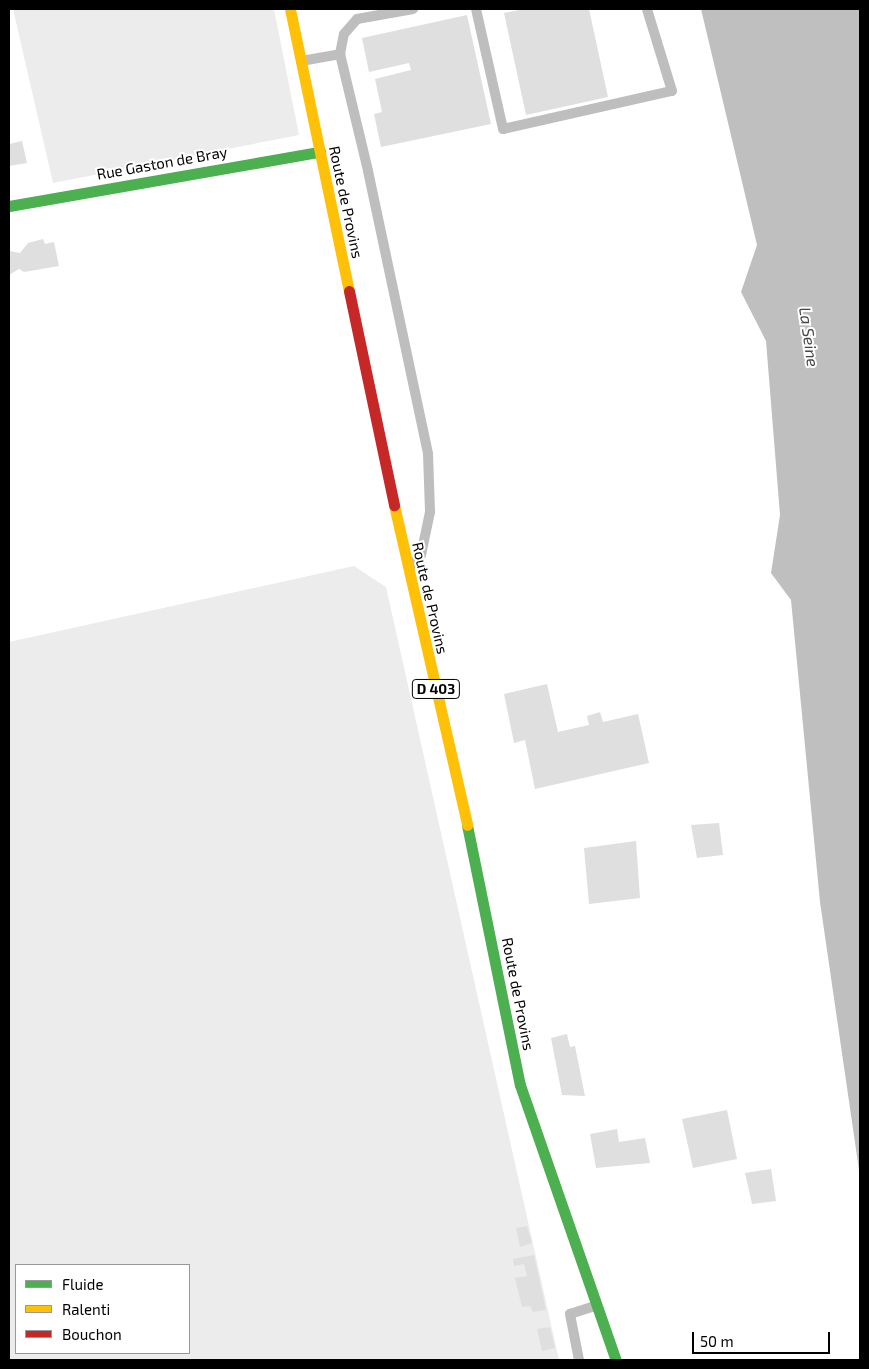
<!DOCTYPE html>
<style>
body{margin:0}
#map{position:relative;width:869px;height:1369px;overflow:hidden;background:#fff;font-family:"Exo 2",sans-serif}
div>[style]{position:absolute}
.green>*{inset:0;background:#ececec}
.water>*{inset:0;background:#bfbfbf}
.building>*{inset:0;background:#dfdfdf}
.lane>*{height:10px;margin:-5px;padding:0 5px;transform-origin:5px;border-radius:5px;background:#bebebe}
.fast>*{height:11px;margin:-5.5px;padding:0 5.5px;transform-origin:5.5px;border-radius:5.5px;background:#4caf50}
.slow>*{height:11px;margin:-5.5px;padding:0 5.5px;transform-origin:5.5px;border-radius:5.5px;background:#ffc107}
.jam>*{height:11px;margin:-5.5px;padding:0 5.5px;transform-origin:5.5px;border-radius:5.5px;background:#c62828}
span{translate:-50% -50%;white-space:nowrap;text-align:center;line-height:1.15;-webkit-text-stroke:4px #fff;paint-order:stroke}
.shield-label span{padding:1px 4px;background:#fff;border:1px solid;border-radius:4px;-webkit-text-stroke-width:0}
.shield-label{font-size:14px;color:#000;font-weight:700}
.street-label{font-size:15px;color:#000}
.water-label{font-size:16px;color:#444;font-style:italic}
.frame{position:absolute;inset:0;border:10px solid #000;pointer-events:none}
.legend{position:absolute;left:15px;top:1264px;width:175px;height:90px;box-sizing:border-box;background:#fff;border:1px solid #999;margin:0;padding:6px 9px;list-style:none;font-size:15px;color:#000}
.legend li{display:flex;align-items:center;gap:10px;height:25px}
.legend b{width:25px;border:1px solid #999}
.scale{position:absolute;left:692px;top:1332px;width:138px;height:22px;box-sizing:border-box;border:2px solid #000;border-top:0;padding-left:6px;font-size:15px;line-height:18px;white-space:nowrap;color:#000;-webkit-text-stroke:4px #fff;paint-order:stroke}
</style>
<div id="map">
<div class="green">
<i style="clip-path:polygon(13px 9px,274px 9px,299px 135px,53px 183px)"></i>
<i style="clip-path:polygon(evenodd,354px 566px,386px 587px,559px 1360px,9px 1360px,9px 642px,354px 566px,16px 1265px,189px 1265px,189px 1353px,16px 1353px,16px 1265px)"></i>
</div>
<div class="water">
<i style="clip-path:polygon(701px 9px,860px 9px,860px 1177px,820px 902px,791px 600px,771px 573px,780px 515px,766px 341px,741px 292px,757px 245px)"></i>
</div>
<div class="building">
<i style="clip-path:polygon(524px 9px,589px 9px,608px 97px,526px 115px,504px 13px)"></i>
<i style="clip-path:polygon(467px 15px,491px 124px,381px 147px,374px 114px,382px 112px,375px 79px,411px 70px,409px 63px,369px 72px,362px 38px)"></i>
<i style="clip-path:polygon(22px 141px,27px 163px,9px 166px,9px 144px)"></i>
<i style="clip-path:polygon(43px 239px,45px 244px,54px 242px,59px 266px,24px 272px,19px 269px,9px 275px,9px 251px,20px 253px,28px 243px)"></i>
<i style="clip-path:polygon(547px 684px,558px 732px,589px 725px,587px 716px,600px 712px,603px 722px,638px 714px,649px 763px,535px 789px,525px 740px,514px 743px,504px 694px)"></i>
<i style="clip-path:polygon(719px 823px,723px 855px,697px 858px,691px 825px)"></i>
<i style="clip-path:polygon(636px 841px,640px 898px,589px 904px,584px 848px)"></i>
<i style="clip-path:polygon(567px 1034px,570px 1047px,575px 1046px,585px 1096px,562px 1095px,551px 1038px)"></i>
<i style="clip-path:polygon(727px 1110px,737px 1159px,693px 1168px,682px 1119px)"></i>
<i style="clip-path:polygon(617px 1129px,619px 1142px,645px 1138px,650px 1163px,596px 1168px,590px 1134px)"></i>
<i style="clip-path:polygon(771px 1169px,776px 1201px,752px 1204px,745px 1173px)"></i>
<i style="clip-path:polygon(527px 1226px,532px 1243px,520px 1247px,516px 1228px)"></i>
<i style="clip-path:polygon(534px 1255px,546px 1310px,533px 1312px,530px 1306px,522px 1307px,515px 1278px,527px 1276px,524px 1264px,514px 1266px,513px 1259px)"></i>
<i style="clip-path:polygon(550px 1327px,555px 1348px,542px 1351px,537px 1329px)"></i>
</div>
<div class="lane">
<i style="left:476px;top:9px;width:123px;rotate:77.3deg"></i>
<i style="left:503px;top:129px;width:173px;rotate:-12.7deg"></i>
<i style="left:672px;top:91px;width:86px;rotate:-107deg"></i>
<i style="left:340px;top:54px;width:20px;rotate:-79deg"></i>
<i style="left:344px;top:34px;width:20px;rotate:-49deg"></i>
<i style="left:357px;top:19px;width:57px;rotate:-10.1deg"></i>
<i style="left:301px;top:61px;width:40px;rotate:-10deg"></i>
<i style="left:340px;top:54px;width:120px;rotate:76.5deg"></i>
<i style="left:368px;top:171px;width:289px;rotate:78deg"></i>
<i style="left:428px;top:454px;width:58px;rotate:88deg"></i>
<i style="left:430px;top:512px;width:44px;rotate:101.8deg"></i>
<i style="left:421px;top:555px;width:16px;rotate:133deg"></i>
<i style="left:579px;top:1360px;width:47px;rotate:-101.1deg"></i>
<i style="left:570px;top:1314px;width:26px;rotate:-18deg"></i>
</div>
<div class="fast">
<i style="left:9px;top:206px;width:316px;rotate:-9.9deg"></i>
<i style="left:467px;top:825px;width:265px;rotate:78.5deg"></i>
<i style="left:520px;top:1085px;width:291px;rotate:70.8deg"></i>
</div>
<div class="slow">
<i style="left:290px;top:9px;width:288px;rotate:78.2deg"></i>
<i style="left:394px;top:505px;width:328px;rotate:77.1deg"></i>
</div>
<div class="jam">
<i style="left:349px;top:291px;width:219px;rotate:78.1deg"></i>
</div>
<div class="shield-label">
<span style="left:436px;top:689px">D 403</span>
</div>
<div class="street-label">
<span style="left:162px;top:163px;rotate:-10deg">Rue Gaston de Bray</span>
<span style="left:346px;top:202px;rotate:78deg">Route de Provins</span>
<span style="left:430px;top:598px;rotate:77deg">Route de Provins</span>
<span style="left:518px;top:994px;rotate:79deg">Route de Provins</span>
</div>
<div class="water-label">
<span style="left:809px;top:337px;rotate:82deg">La Seine</span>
</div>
<div class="frame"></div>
<ul class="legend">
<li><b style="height:6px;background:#4caf50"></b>Fluide</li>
<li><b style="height:6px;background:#ffc107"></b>Ralenti</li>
<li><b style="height:6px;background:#c62828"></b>Bouchon</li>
</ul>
<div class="scale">50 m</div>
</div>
